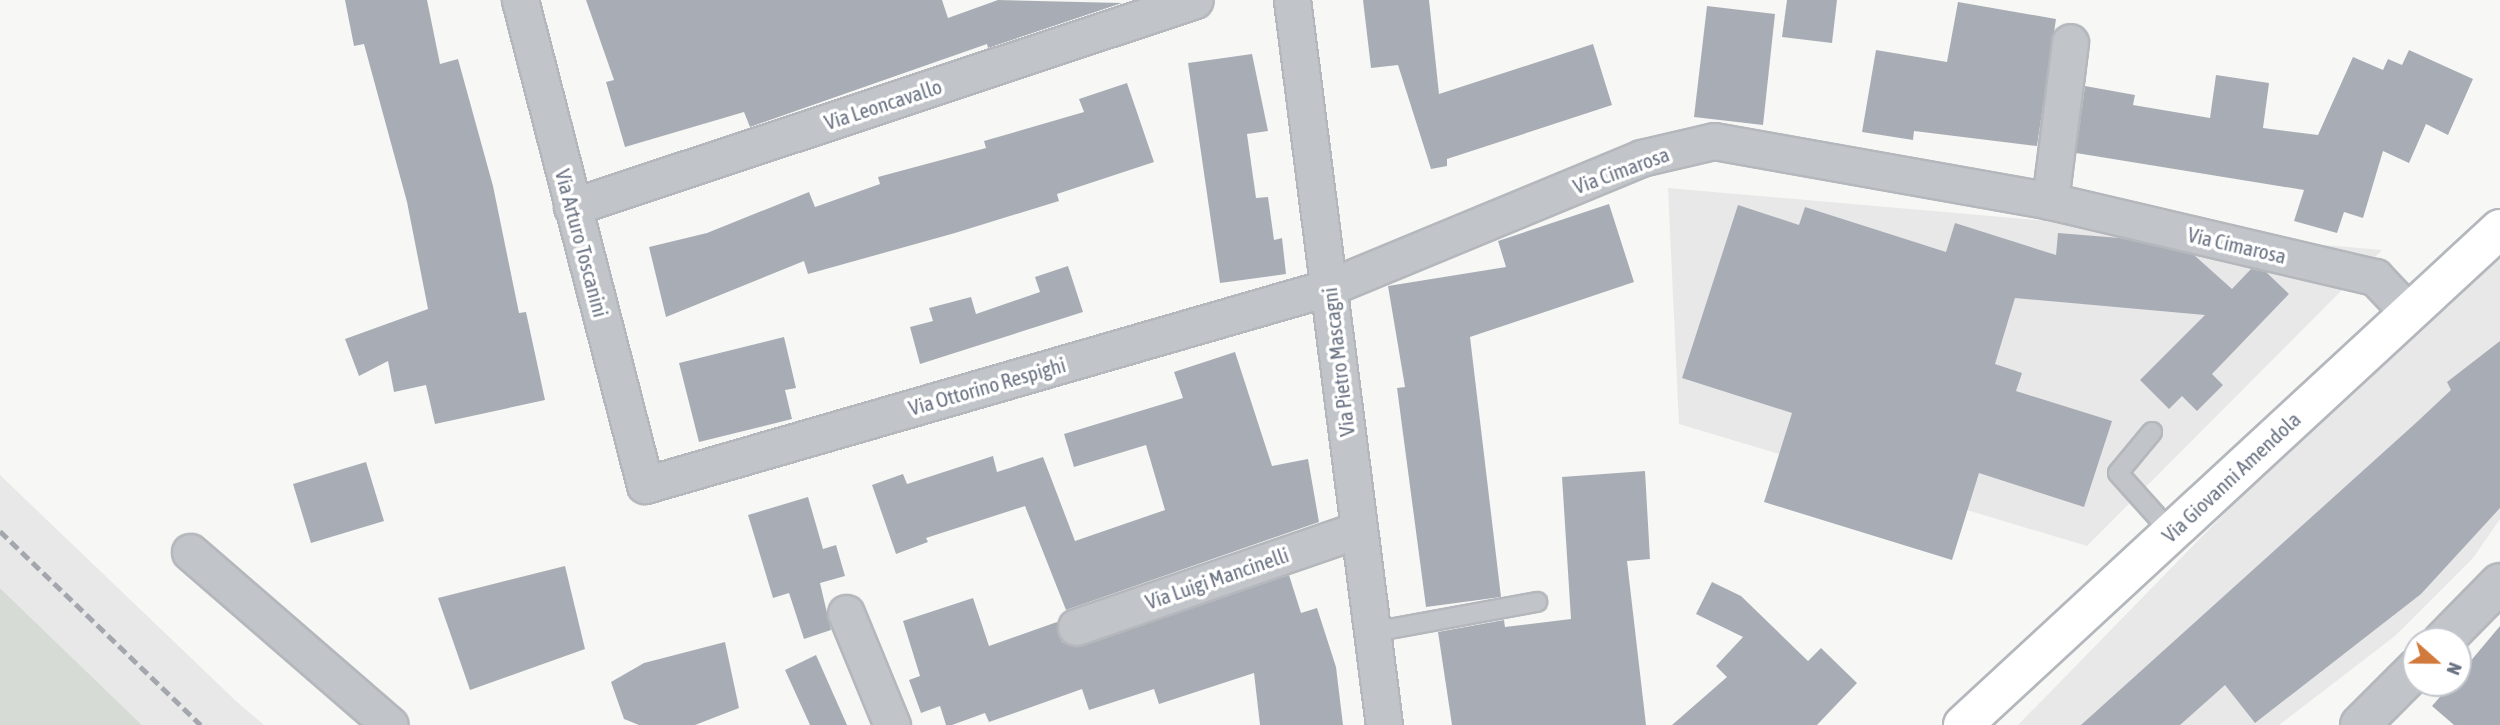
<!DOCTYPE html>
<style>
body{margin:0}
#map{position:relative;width:2500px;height:725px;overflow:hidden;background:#f7f8f5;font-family:"Asap Condensed",sans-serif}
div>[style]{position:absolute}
.built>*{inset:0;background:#e8e8e9}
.green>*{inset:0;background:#d6dcd5}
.building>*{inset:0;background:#a8adb5}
.roads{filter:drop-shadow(2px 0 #b4b7bc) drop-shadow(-2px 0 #b4b7bc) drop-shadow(0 2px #b4b7bc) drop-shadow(0 -2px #b4b7bc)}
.service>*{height:18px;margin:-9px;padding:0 9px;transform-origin:9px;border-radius:9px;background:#c1c4c8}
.minor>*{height:35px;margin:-17.5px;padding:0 17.5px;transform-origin:17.5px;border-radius:17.5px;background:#c1c4c8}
.tertiary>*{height:38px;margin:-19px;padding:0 19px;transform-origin:19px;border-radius:19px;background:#c1c4c8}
.secondary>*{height:38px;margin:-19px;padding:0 19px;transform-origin:19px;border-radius:19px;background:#fff}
.rail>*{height:5px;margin-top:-2.5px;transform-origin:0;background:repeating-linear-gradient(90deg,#a3a7ad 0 10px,transparent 0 15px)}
span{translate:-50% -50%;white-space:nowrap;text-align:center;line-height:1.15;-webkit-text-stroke:7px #fff;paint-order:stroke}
.street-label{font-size:21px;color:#6a7383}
.north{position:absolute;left:2402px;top:627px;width:70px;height:70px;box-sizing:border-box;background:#fff;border:2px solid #c3c7cd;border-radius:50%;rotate:111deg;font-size:19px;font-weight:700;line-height:28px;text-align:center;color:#6a7383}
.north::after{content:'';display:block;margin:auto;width:24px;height:32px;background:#d17a3c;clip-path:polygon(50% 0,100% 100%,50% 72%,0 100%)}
</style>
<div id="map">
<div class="built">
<i style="clip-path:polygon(1668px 188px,2382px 250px,2087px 546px,1679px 424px)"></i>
<i style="clip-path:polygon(2500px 246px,2500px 519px,2473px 558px,2395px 636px,2279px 725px,2018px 725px,2381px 353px)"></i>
<i style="clip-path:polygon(0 475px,236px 701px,264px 725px,142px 725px,0 588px)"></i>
</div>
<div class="green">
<i style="clip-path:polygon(0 588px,142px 725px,0 725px)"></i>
</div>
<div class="building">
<i style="clip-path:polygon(345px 0,427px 0,440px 64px,458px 59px,493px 186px,519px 313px,526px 312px,545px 400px,435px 424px,426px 385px,394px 392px,388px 361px,359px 376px,345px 339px,428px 309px,407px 202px,364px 44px,354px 46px)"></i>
<i style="clip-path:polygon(586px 0,942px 0,948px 18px,998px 0,1122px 3px,988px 48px,987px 44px,750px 127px,744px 112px,625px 147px,606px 82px,614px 80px)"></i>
<i style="clip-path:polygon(1363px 0,1429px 0,1439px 94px,1593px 44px,1612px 105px,1447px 159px,1447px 166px,1431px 169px,1398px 65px,1371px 68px)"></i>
<i style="clip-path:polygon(1787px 0,1837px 0,1832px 43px,1782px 37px)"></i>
<i style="clip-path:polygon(1958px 2px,2056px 19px,2037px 146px,1914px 131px,1913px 140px,1862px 132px,1876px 50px,1947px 62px)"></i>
<i style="clip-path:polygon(1707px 6px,1775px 14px,1763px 125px,1694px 117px)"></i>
<i style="clip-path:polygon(2409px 50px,2473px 79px,2448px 135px,2426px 124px,2409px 163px,2383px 151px,2363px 218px,2344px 212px,2337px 233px,2294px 221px,2304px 190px,2076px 153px,2085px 86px,2135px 95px,2133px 105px,2210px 118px,2216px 75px,2269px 83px,2263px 128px,2318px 135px,2353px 57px,2383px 70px,2388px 59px,2402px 65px)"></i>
<i style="clip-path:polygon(1252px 54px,1268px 131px,1247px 134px,1256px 198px,1268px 197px,1274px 240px,1282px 238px,1286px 274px,1220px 283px,1188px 63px)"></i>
<i style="clip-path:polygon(1127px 83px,1154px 162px,1057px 194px,1059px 201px,955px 233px,808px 274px,804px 261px,666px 317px,649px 247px,707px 233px,809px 192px,815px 207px,880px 184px,878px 177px,986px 148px,984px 141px,1084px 112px,1079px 99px)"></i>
<i style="clip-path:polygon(1609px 204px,1634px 282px,1470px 337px,1501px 597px,1426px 607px,1397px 388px,1405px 387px,1388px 286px,1506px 267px,1498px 241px)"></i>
<i style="clip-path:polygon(1738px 205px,1799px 225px,1805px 207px,1946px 252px,1955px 223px,2056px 255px,2058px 233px,2120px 238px,2194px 255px,2232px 289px,2251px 269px,2266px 272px,2289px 294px,2212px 374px,2223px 385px,2197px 411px,2182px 396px,2169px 409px,2140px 380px,2205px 315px,2015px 298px,1995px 364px,2022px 373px,2016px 391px,2112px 421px,2084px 507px,1979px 473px,1952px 560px,1764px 502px,1792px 413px,1682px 378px)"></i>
<i style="clip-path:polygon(1068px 266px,1083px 312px,920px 364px,910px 327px,933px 321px,929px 308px,971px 297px,976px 314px,1040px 292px,1035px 277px)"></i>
<i style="clip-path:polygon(784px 337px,796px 388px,785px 390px,792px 419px,699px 442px,679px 363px)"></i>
<i style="clip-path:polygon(2500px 341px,2500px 508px,2421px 594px,2255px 723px,2225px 685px,2180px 725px,2081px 725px,2418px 421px,2451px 390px,2447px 382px)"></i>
<i style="clip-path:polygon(1235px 352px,1272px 466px,1308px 459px,1319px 522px,1066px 610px,1025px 506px,926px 538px,928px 542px,896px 554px,872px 485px,903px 474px,907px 484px,993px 456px,997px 472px,1043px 457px,1075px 541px,1165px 510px,1146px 445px,1074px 467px,1064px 434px,1183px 398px,1174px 372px)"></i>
<i style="clip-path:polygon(366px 462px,384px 521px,311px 543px,293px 484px)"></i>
<i style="clip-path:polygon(1645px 471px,1650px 559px,1627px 561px,1646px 725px,1452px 725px,1438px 632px,1504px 620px,1505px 627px,1571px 619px,1562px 477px)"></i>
<i style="clip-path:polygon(808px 497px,823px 549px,836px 545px,845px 576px,820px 583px,831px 630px,804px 639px,789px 593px,773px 598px,748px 515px)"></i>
<i style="clip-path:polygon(565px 566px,585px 649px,470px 690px,438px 598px)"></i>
<i style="clip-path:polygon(1289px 575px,1301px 613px,1317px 608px,1336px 667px,1343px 725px,1260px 725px,1254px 673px,1159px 704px,1154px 689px,1089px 710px,1082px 689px,989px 722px,985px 713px,952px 725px,946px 725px,940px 706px,921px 713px,909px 680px,920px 676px,903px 621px,973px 598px,989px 646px,1057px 622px,1062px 642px,1082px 646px)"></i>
<i style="clip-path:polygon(1712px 582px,1741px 596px,1808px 661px,1821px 648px,1857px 683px,1817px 725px,1672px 725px,1727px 677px,1716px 666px,1743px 637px,1696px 614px)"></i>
<i style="clip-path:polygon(2500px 626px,2500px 725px,2454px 725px,2432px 706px,2452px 683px,2458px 683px,2458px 676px)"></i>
<i style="clip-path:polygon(725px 642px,739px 708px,695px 725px,639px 725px,624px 719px,611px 682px,644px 663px)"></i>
<i style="clip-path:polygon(816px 655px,847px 725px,810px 725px,785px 670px)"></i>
</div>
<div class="roads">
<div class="service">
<i style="left:2152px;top:432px;width:53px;rotate:129.7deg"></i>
<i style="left:2118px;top:473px;width:79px;rotate:48.1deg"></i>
<i style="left:1373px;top:632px;width:167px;rotate:-10.4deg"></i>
</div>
<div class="minor">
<i style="left:520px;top:0;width:501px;rotate:75.55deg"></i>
<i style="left:645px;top:485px;width:713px;rotate:-16.12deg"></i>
<i style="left:1330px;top:287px;width:337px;rotate:-22.5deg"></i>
<i style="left:1641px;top:158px;width:75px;rotate:-13.1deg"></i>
<i style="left:1714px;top:141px;width:341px;rotate:10.1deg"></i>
<i style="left:2050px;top:201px;width:334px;rotate:13.2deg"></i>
<i style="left:2375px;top:277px;width:50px;rotate:46.6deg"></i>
<i style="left:1292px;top:0;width:731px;rotate:82.77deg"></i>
<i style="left:2050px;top:201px;width:160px;rotate:-82.8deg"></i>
<i style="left:572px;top:207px;width:656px;rotate:-18.38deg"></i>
<i style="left:190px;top:552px;width:264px;rotate:40.9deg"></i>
<i style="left:846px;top:613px;width:121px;rotate:67.7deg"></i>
<i style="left:1076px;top:627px;width:298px;rotate:-19deg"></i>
</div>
<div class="tertiary">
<i style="left:2443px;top:641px;width:81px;rotate:-45.5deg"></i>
<i style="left:2360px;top:725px;width:79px;rotate:-45deg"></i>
</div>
<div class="secondary">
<i style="left:1963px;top:725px;width:731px;rotate:-42.73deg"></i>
</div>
</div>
<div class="rail">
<i style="left:0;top:531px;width:279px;rotate:44deg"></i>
</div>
<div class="street-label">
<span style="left:883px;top:104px;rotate:-18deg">Via Leoncavallo</span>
<span style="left:1621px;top:170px;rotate:-20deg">Via Cimarosa</span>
<span style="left:582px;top:243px;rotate:75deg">Via Arturo Toscanini</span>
<span style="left:2237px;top:245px;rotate:13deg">Via Cimarosa</span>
<span style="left:1338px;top:362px;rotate:-97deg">Via Pietro Mascagni</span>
<span style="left:987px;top:386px;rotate:-16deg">Via Ottorino Respighi</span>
<span style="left:2231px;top:477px;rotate:-43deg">Via Giovanni Amendola</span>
<span style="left:1217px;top:578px;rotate:-19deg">Via Luigi Mancinelli</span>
</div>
<div class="north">N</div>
</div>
